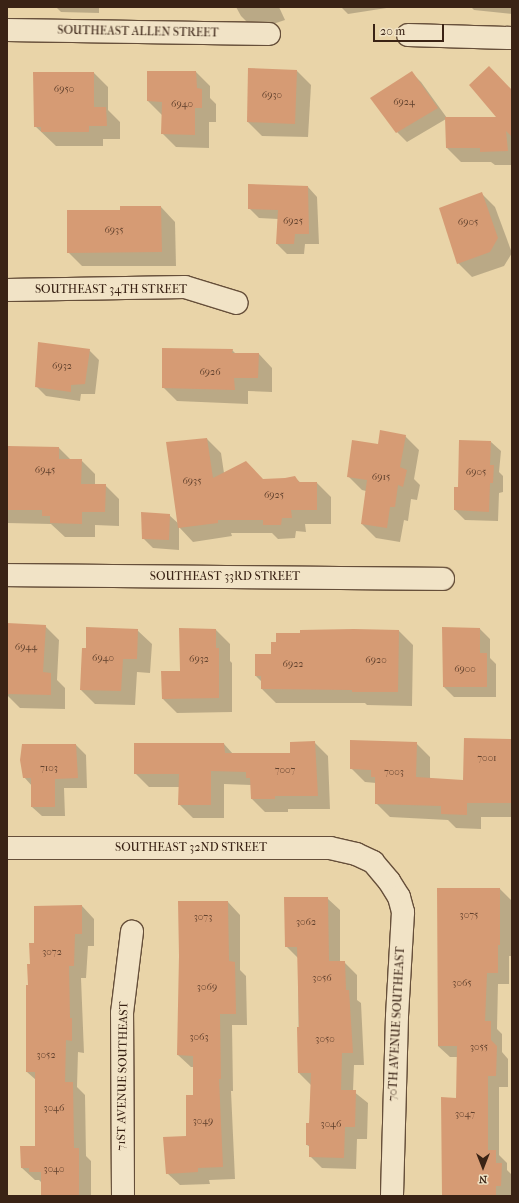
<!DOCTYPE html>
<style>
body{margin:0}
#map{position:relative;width:519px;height:1203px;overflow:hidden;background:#e9d4a8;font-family:"IM FELL French Canon",serif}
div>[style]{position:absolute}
.shadow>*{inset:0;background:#0003}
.building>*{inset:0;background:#d69b74}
.roads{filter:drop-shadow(1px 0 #664f3a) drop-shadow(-1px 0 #664f3a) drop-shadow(0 1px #664f3a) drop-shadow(0 -1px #664f3a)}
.minor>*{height:22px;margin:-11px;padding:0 11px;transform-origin:11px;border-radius:11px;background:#f1e3c6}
span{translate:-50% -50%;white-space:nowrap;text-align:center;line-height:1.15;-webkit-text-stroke:3px #f1e3c6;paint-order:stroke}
.number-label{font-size:10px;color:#61412d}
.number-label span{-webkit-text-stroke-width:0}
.street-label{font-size:12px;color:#3a2315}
.frame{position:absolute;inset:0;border:8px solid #3a2315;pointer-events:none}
.north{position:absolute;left:463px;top:1147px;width:40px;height:40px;-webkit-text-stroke:3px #f1e3c6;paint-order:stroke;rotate:180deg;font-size:11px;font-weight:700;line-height:16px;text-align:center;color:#3a2315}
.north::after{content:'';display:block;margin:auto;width:14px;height:18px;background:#3a2315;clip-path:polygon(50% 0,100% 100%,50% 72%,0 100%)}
.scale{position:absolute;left:373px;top:24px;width:71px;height:18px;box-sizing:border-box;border:2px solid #3a2315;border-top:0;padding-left:5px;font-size:12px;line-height:14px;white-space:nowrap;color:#3a2315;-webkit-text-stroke:3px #f1e3c6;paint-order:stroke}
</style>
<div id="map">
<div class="shadow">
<i style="clip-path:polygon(56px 7px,99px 7px,99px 13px,61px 12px)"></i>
<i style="clip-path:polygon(236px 7px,279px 7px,285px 20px,255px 30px,241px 16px)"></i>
<i style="clip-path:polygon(341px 7px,393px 7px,348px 14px)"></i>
<i style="clip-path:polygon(471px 7px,512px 7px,512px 14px,474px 10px)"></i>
<i style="clip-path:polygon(297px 71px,311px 85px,308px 137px,262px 136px,248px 122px)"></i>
<i style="clip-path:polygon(196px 72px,210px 86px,210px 98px,216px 104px,216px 122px,209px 122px,209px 148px,176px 147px,162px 133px,162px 115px,148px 101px)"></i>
<i style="clip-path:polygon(411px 72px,421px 82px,447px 118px,498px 118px,512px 91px,512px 165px,495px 165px,491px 162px,461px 162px,447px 148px,446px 119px,407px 142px,397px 132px)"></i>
<i style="clip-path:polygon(94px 73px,108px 87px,108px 110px,120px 122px,120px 139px,103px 139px,103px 146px,56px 146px,35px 126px)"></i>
<i style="clip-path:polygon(308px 187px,317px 197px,319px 244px,305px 244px,304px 254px,287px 254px,277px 244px,278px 219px,259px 218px,249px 208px)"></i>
<i style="clip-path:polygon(481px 193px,495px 207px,512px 253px,504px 266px,472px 277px,458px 263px)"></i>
<i style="clip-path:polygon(161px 207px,175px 222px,176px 266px,82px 266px,68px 252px,121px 211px)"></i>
<i style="clip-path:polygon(89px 350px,99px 360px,95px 394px,81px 394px,80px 401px,46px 396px,36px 386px)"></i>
<i style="clip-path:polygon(232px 350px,236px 354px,259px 354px,272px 368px,272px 392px,248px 391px,248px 404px,177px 401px,163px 387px)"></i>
<i style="clip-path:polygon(405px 436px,419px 450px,414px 479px,420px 485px,417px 500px,411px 499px,408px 521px,404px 520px,400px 542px,376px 538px,362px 524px,366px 491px,362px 490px,348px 476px,379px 445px)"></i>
<i style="clip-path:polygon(207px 439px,221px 453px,224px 473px,263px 480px,285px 479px,294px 477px,301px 483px,317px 483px,331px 497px,331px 524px,305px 524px,306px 532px,296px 531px,295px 538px,278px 539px,272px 533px,231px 533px,232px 536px,193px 542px,179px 527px,179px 550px,153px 548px,143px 538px,169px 515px,179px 524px)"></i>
<i style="clip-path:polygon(491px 442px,501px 451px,499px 472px,503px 476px,503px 492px,499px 493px,498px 521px,465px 520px,455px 510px,459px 488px)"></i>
<i style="clip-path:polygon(59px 448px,71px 460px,81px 460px,95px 474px,95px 485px,105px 485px,119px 499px,119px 526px,95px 525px,95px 537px,65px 537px,51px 524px,7px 523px,7px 531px,7px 504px,8px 505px)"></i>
<i style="clip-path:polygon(7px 624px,45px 626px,59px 640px,57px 680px,65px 688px,65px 709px,20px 708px,7px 695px)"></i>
<i style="clip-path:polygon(443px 628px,480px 629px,490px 639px,490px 658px,496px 664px,496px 697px,454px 697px,444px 687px)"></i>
<i style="clip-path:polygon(137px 630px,152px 644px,150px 673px,137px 672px,135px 705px,95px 704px,81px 690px)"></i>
<i style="clip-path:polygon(216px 630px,230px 644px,230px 661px,232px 663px,232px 712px,177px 713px,163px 699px,181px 672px)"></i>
<i style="clip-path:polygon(399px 631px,413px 645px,412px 706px,367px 705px,365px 703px,276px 703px,262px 689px,262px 682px,256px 676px,272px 655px,277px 643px)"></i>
<i style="clip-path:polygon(511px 740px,512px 817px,481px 817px,481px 829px,456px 828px,448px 820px,390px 817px,376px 803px,376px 783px,365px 782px,351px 768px,416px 743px,430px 757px,430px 779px,464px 781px)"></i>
<i style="clip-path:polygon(314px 742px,328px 756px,330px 809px,288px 809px,288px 812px,265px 812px,252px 799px,251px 785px,224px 784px,224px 818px,193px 818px,179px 804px,179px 787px,149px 787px,135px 773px,224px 744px,233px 754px,291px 754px)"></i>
<i style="clip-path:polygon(76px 745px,86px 755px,87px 788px,64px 788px,65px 816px,42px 816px,32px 807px,32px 786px,24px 777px)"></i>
<i style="clip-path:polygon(500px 889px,511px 900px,511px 956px,509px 956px,509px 984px,498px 984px,497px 1029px,502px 1034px,502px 1052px,508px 1059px,508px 1087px,499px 1087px,499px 1155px,507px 1163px,507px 1170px,512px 1175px,512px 1196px,442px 1196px,457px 1099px,458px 1057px,450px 1057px,438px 1046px)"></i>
<i style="clip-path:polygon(327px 898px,340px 910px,340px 962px,344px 962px,357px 975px,357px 1000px,361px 1003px,364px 1065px,354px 1065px,353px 1091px,368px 1103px,367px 1139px,357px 1139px,356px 1169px,322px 1168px,310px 1156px,310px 1147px,307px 1145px,310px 1124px,311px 1085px,299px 1073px,298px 958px,286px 946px)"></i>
<i style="clip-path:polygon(228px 902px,240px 915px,240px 970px,246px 976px,247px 1025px,232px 1025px,233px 1091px,231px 1091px,235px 1179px,209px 1180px,210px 1184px,180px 1185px,167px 1173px,187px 1137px,194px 1096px,194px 1067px,191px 1067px,178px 1055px)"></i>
<i style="clip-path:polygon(82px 906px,94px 919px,94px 946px,88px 946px,86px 978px,81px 978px,84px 1053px,78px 1052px,77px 1087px,85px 1095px,86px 1156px,91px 1161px,91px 1196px,42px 1196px,42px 1183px,39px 1180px,35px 1180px,22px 1168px,36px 1147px,36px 1080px,27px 1072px,31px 965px,35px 944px)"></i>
</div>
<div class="building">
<i style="clip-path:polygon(489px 66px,512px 90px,512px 137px,506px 131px,508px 151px,480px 152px,480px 148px,446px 148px,445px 117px,496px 117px,469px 85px)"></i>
<i style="clip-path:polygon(248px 68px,297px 70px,295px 124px,247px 122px)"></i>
<i style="clip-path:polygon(147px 71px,196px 71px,197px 88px,202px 89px,202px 108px,195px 108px,195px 135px,161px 134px,162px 102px,147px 101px)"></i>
<i style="clip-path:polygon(412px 71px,438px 108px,396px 133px,370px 98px)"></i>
<i style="clip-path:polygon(33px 72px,94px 72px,94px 107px,106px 107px,107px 126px,89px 126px,89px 132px,41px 132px,41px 127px,34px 127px)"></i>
<i style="clip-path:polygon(248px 184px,308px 186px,309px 234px,295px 234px,294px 244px,276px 244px,278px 210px,248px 209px)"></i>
<i style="clip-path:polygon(482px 192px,498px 238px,490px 252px,457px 264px,439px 208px)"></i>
<i style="clip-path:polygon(120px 206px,161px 206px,162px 252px,67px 253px,67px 210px,120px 210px)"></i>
<i style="clip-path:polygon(38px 342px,90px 349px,85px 384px,71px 385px,71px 392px,35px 387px)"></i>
<i style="clip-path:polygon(162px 348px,233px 349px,232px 353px,259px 353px,258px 378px,234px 378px,235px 390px,162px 388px)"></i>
<i style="clip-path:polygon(380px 430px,406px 435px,400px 467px,407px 470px,403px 487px,398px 485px,395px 507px,390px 507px,387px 528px,361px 524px,367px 480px,347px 477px,352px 440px,378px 444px)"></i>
<i style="clip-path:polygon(207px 438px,213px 478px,246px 461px,263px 479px,285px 478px,295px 476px,299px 482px,317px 482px,317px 510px,291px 510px,292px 518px,282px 518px,281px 525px,263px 525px,263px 520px,218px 520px,218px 523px,178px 528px,166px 442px)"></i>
<i style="clip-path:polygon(459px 440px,491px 441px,490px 465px,494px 465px,493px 483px,490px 483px,489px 512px,454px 510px,454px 487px,458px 487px)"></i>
<i style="clip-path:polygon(8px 446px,59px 447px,59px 459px,82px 459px,81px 484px,106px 484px,105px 512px,82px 512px,82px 524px,50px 523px,50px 516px,42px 516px,42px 510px,7px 510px)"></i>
<i style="clip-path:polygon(141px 512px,170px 514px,169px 540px,142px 539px)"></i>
<i style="clip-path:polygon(7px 623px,46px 625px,43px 672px,51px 673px,51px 695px,7px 694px)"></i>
<i style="clip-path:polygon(86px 627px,138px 629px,137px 659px,123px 659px,121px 691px,80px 690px,82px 648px,86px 648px)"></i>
<i style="clip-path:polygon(442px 627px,480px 628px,480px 653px,487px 653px,487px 687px,443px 687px)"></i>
<i style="clip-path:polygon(179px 628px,216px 629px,216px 648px,219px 648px,219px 698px,162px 699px,161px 671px,180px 671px)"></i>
<i style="clip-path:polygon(354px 629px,399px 630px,398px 692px,352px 692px,352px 690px,261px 689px,261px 676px,255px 676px,255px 654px,271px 654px,271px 642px,276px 642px,276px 633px,300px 633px,300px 630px)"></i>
<i style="clip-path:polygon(464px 738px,512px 739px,511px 803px,467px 803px,467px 815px,441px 814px,441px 806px,375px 804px,375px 777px,371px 777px,371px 770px,350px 769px,350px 740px,417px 742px,416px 777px,463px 780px)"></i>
<i style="clip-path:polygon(315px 741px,318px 796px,275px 796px,275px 799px,251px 799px,250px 778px,246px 778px,246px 772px,211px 771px,211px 805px,178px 805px,179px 774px,134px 774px,134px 743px,224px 743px,225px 753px,290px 753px,290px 742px)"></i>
<i style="clip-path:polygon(22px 744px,76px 744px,78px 778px,55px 779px,55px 807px,31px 807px,31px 778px,23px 778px,20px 760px)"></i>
<i style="clip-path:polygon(437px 888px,500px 888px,500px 945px,498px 945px,498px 973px,487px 973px,485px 1021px,491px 1021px,491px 1040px,497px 1046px,496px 1076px,488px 1076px,488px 1150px,496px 1150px,496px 1163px,502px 1163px,501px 1186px,496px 1186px,496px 1196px,442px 1196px,441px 1097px,456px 1098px,457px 1046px,438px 1046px)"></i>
<i style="clip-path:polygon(284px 897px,328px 897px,329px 961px,345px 961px,346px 990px,349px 990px,353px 1053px,342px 1053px,341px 1090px,356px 1090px,355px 1127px,345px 1127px,344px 1158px,309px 1157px,309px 1145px,306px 1145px,306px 1123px,309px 1123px,311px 1073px,298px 1073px,297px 1027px,299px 1027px,297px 947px,285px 947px)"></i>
<i style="clip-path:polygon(178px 901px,228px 901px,229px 961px,235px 962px,236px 1014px,220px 1014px,221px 1079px,219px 1079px,223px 1167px,198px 1168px,198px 1172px,166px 1174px,163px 1137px,186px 1136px,186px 1095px,193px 1095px,193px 1056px,177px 1055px,179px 956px)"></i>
<i style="clip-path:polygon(82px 905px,82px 934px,75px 934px,74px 966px,69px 966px,70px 1018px,72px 1018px,72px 1041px,66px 1040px,65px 1082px,73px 1082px,74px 1148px,79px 1148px,79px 1196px,41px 1196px,41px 1172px,29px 1172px,29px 1168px,21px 1168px,20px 1146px,35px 1146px,35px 1072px,26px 1072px,26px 985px,28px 985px,27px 964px,30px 964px,29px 943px,34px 943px,34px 906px)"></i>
</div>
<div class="roads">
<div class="minor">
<i style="left:7px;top:30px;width:262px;rotate:0.9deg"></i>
<i style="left:408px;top:35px;width:104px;rotate:1.7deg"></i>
<i style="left:7px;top:290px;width:178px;rotate:-1deg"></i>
<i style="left:185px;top:287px;width:54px;rotate:17.1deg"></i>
<i style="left:7px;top:575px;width:436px;rotate:0.5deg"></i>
<i style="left:7px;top:848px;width:323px"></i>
<i style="left:330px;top:848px;width:27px;rotate:13deg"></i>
<i style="left:356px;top:854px;width:19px;rotate:25deg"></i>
<i style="left:373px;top:862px;width:25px;rotate:50deg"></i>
<i style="left:389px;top:881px;width:19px;rotate:58deg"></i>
<i style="left:399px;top:897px;width:16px;rotate:75deg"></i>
<i style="left:403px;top:912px;width:104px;rotate:93.3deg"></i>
<i style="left:397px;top:1016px;width:180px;rotate:91.6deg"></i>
<i style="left:123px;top:1196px;width:183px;rotate:-90.3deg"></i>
<i style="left:122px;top:1013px;width:82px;rotate:-83deg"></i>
</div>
</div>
<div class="number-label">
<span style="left:64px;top:90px">6950</span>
<span style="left:272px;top:96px">6930</span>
<span style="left:404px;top:103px">6924</span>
<span style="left:182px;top:105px">6940</span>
<span style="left:293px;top:222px">6925</span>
<span style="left:468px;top:223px">6905</span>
<span style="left:114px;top:231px">6935</span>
<span style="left:62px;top:367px">6932</span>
<span style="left:210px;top:373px">6926</span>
<span style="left:45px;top:471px">6945</span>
<span style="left:476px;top:473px">6905</span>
<span style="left:381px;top:478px">6915</span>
<span style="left:192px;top:482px">6935</span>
<span style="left:274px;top:496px">6925</span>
<span style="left:26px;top:648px">6944</span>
<span style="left:103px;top:659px">6940</span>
<span style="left:199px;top:660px">6932</span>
<span style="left:376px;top:661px">6920</span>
<span style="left:293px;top:665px">6922</span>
<span style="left:465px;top:670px">6900</span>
<span style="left:487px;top:759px">7001</span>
<span style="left:49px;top:769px">7103</span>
<span style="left:285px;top:771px">7007</span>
<span style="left:394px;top:773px">7003</span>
<span style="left:469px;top:916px">3075</span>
<span style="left:203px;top:918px">3073</span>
<span style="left:306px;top:923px">3062</span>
<span style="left:52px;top:953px">3072</span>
<span style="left:322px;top:979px">3056</span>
<span style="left:462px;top:984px">3065</span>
<span style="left:207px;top:988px">3069</span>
<span style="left:199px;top:1038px">3063</span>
<span style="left:325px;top:1040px">3050</span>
<span style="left:479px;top:1048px">3055</span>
<span style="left:46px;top:1056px">3052</span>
<span style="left:54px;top:1109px">3046</span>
<span style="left:465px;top:1115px">3047</span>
<span style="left:203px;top:1122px">3049</span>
<span style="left:331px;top:1125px">3046</span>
<span style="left:54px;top:1170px">3040</span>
</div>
<div class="street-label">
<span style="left:138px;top:32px;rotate:1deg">SOUTHEAST ALLEN STREET</span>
<span style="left:111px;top:290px">SOUTHEAST 34TH STREET</span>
<span style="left:225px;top:577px">SOUTHEAST 33RD STREET</span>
<span style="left:191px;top:848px">SOUTHEAST 32ND STREET</span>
<span style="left:397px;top:1024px;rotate:-87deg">70TH AVENUE SOUTHEAST</span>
<span style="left:123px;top:1076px;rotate:-89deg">71ST AVENUE SOUTHEAST</span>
</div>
<div class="frame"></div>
<div class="north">N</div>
<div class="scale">20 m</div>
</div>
